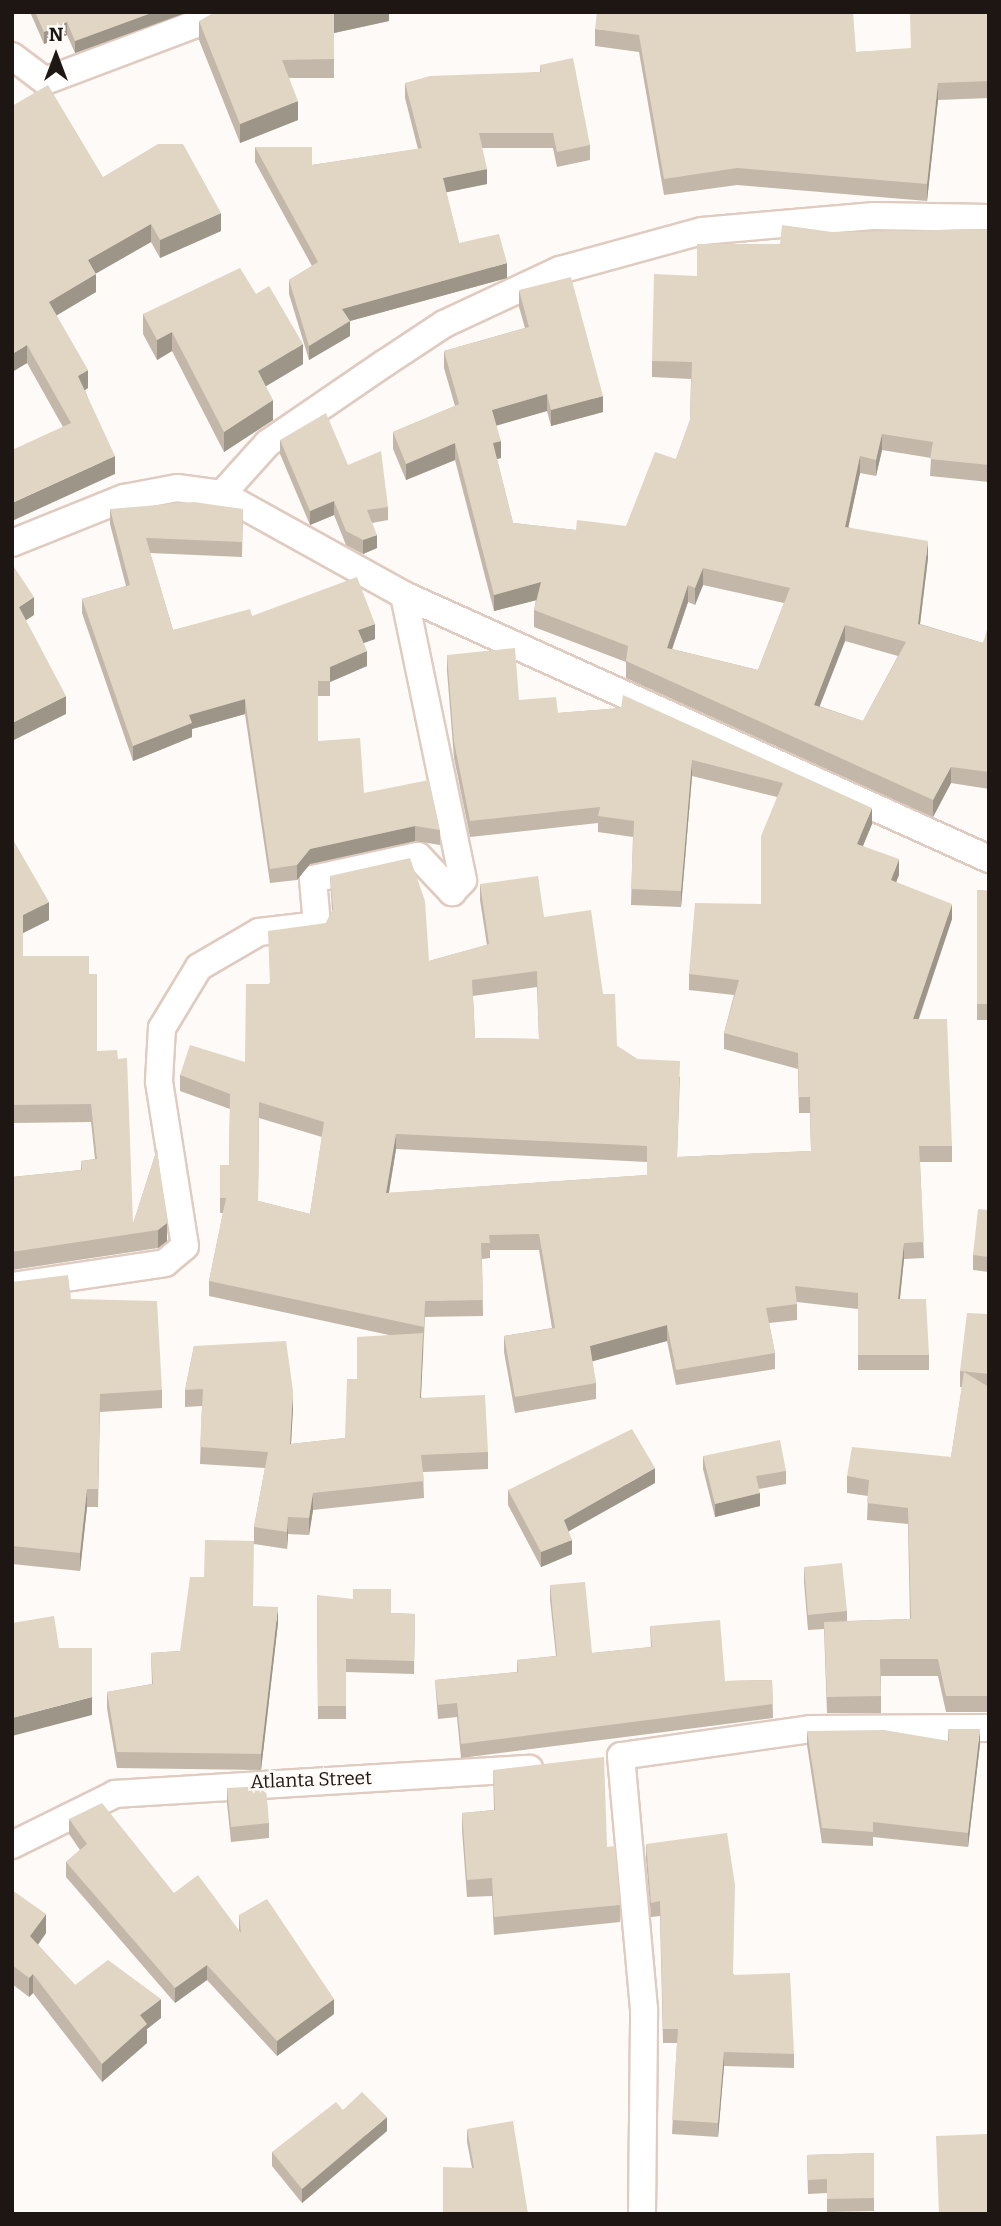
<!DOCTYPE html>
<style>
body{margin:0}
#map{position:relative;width:1001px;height:2226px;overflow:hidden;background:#fefaf7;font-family:Bitter,serif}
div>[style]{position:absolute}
.roads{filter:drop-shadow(2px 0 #e0cbc0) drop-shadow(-2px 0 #e0cbc0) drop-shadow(0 2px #e0cbc0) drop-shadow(0 -2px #e0cbc0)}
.street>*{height:26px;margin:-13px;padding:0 13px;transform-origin:13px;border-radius:13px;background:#fff}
.wall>*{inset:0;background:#c2b7a9}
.shaded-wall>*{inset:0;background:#9e9589}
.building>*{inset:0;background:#e1d5c4}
span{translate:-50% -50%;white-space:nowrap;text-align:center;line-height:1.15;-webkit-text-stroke:5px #fefaf7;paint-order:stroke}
.street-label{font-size:19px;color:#1d1612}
.frame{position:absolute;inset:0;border:14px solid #1d1612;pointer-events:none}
.north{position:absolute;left:21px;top:21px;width:70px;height:70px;-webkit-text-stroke:5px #fefaf7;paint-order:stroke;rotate:0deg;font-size:19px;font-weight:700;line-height:28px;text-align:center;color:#1d1612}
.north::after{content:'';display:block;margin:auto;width:24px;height:32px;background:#1d1612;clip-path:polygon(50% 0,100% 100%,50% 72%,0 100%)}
</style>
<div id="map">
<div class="roads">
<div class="street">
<i style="left:12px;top:56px;width:41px;rotate:37.1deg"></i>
<i style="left:45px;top:81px;width:196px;rotate:-20.7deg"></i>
<i style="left:222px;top:494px;width:69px;rotate:-48deg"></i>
<i style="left:268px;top:443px;width:142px;rotate:-34.4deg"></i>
<i style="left:385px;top:363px;width:71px;rotate:-33.5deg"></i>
<i style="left:444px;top:324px;width:128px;rotate:-25deg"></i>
<i style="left:560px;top:270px;width:147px;rotate:-15.4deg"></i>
<i style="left:702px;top:231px;width:173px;rotate:-5deg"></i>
<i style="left:874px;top:216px;width:115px;rotate:1deg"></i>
<i style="left:12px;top:543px;width:121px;rotate:-21.9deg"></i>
<i style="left:124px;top:498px;width:54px;rotate:-10.7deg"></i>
<i style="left:177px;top:488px;width:45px;rotate:7.6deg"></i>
<i style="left:222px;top:494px;width:208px;rotate:29deg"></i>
<i style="left:404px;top:595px;width:642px;rotate:24.29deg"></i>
<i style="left:12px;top:1286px;width:155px;rotate:-8.5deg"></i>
<i style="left:165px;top:1263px;width:26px;rotate:-40deg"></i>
<i style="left:185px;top:1246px;width:167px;rotate:-99deg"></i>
<i style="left:159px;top:1081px;width:53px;rotate:-86.8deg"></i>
<i style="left:162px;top:1028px;width:71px;rotate:-58.8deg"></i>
<i style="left:199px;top:967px;width:69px;rotate:-30.3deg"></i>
<i style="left:259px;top:932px;width:58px;rotate:-6.9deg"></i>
<i style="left:317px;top:925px;width:46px;rotate:-95deg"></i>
<i style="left:313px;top:879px;width:107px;rotate:-12.4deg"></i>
<i style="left:418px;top:856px;width:50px;rotate:46.6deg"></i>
<i style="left:452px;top:892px;width:16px;rotate:-47deg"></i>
<i style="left:463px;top:880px;width:291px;rotate:-101.7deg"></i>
<i style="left:12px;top:1845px;width:115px;rotate:-26.3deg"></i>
<i style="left:115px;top:1794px;width:415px;rotate:-3.5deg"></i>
<i style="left:642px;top:2214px;width:205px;rotate:-89.4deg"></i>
<i style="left:644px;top:2009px;width:254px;rotate:-95.2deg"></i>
<i style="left:621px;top:1756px;width:191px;rotate:-8.1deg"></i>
<i style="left:810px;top:1729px;width:179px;rotate:-0.3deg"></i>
</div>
</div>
<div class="wall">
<i style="clip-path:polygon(30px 12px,188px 12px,75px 53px,67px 35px,44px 44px)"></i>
<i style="clip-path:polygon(389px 12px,389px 21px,334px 33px,334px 78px,289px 78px,298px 120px,240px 143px,199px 40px,199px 21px)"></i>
<i style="clip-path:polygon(989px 12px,989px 98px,938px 100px,927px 201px,737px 185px,664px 195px,639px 52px,595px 46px,595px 29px,856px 52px,910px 49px)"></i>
<i style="clip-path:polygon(540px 65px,590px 145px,590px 160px,557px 167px,553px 148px,482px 148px,487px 184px,446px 192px,459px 243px,507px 278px,350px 321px,350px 336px,309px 360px,289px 294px,289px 280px,312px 266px,255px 162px,255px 147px,312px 165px,418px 149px,405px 98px,405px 83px,540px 72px)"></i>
<i style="clip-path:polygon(103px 177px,221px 231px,160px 258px,151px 242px,95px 274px,96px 292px,56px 315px,88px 388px,85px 390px,115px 474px,63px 427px,27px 363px,12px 372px)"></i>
<i style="clip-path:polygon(evenodd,989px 229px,989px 482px,930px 476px,931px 458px,882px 450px,876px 476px,860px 473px,848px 527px,928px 558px,920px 624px,983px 643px,989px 631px,989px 789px,951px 783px,933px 817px,626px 678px,626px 662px,534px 627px,534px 610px,536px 600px,494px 611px,455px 460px,406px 480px,393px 449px,393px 432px,455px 406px,444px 368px,444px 351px,525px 328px,519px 307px,519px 290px,603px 412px,551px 426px,547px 411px,496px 425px,501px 458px,497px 459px,513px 523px,576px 530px,626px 526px,676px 459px,690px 420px,691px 379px,652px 377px,652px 361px,697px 276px,780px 244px,832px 232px,989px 229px,703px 585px,784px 603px,758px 670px,672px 649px,688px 602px,695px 605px,703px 585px,989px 229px,845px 641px,898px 656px,863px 721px,819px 706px,845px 641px)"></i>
<i style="clip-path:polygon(256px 294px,303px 364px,266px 386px,273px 420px,224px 452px,172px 351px,157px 360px,143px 334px,143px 314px)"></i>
<i style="clip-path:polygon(280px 440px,348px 465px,388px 507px,388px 520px,372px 523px,377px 548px,363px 554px,346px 545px,334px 515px,310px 525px,280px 454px)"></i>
<i style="clip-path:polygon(110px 509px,243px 509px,242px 557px,150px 553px,173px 630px,252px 616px,375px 639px,363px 643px,367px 666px,330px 682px,330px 696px,318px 696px,318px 741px,364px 793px,440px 830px,440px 845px,415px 841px,310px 864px,297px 880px,270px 883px,245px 714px,192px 729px,192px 737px,133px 761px,82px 613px,82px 599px,126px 586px,110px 524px)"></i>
<i style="clip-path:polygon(evenodd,447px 655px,519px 700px,558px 713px,621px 708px,872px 824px,863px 846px,899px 875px,896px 882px,952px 919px,919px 1019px,952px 1146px,952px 1162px,920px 1162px,924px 1258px,904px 1259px,900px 1299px,929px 1355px,929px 1370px,858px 1370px,858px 1309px,797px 1302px,797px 1320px,769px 1323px,775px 1353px,775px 1369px,676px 1385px,667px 1341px,592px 1361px,596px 1383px,596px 1399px,515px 1413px,504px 1352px,504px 1336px,552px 1328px,539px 1250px,490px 1250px,490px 1258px,482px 1259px,483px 1316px,425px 1317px,421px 1397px,488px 1452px,488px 1469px,423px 1472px,424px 1498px,313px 1510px,309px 1535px,288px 1534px,287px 1549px,254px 1544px,254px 1527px,265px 1468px,200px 1464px,202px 1406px,185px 1407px,185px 1390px,194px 1346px,293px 1408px,291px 1444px,345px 1438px,357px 1379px,389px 1335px,209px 1296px,209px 1281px,223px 1213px,220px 1213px,220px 1165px,229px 1165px,230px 1109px,180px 1091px,180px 1075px,245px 1062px,269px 984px,326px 923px,332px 911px,330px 876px,429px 961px,487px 945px,480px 900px,480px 884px,544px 917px,603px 994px,617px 1046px,637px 1059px,680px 1077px,677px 1157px,811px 1151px,810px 1113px,799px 1113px,798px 1069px,724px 1049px,724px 1033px,734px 995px,689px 990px,689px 974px,761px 904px,777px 797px,692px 776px,681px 907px,631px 905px,633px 837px,598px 832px,598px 823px,470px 837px,454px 758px,447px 671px,447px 655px,537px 987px,539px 1039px,475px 1038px,473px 996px,537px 987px,447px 655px,259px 1118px,322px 1137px,310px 1214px,258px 1201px,259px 1118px,447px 655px,396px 1149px,647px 1162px,647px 1175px,389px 1193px,396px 1149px)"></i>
<i style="clip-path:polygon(12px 838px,49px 920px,23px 933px,23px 956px,89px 974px,97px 1051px,133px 1224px,157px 1149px,167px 1241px,158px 1248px,12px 1270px,12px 1177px,81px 1170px,81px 1161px,95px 1159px,91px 1122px,12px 1123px)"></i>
<i style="clip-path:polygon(977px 890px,989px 891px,989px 1020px,977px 1020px)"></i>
<i style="clip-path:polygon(989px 1210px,989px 1272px,973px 1270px,973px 1255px)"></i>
<i style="clip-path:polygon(12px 1282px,71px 1299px,162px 1390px,162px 1408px,100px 1412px,98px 1507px,87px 1507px,80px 1571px,12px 1564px)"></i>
<i style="clip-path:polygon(989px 1314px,989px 1712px,946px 1712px,938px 1676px,881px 1676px,881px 1713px,827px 1713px,824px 1629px,808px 1630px,804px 1582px,804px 1567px,847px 1611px,847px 1621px,910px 1619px,908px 1524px,867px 1520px,868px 1496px,847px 1493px,847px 1476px,951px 1457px,962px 1387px,960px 1387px,960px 1371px)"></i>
<i style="clip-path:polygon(703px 1456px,786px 1471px,786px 1484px,759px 1489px,760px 1506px,715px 1517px,703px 1469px)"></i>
<i style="clip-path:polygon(655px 1483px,568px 1531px,572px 1554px,541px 1567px,508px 1505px,508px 1490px)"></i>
<i style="clip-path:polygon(550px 1585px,592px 1653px,651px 1647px,650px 1626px,725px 1681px,772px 1680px,773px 1718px,461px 1758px,457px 1717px,438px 1719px,435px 1680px,517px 1672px,517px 1660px,556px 1656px,550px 1599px)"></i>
<i style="clip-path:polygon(317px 1595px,391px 1613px,415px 1614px,414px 1674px,346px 1672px,346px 1719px,318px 1719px)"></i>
<i style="clip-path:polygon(253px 1606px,278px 1623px,261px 1770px,117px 1768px,107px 1708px,107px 1692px,152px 1684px,151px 1653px,180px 1651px)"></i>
<i style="clip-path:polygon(948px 1729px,980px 1744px,968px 1847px,873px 1837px,873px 1846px,822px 1843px,807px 1745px,807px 1731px,948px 1741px)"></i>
<i style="clip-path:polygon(493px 1770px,607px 1847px,620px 1905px,620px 1922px,494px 1935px,492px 1896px,467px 1897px,462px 1830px,462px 1813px,494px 1810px)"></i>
<i style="clip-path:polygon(227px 1788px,269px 1823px,269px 1838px,231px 1842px,227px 1803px)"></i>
<i style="clip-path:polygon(69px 1819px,174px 1893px,239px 1931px,239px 1915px,334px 2014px,277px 2056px,207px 1980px,175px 2003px,66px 1877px,66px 1862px,80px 1850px,69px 1834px)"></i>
<i style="clip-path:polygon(646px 1844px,734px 1975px,794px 2054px,794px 2068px,724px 2066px,718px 2137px,672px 2134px,677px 2043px,663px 2043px,660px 1916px,651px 1917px,646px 1859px)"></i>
<i style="clip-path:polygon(12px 1890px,46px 1933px,38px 1945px,75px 1985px,161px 2018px,147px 2029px,147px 2043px,102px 2082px,33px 1993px,29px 1997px,12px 1984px)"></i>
<i style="clip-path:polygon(467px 2129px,528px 2214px,472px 2168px,467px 2142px)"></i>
<i style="clip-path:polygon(387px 2131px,302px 2203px,272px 2166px,272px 2152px)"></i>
<i style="clip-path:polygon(874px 2153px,874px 2211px,827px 2212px,827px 2193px,808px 2194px,807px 2155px)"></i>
</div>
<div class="shaded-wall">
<i style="clip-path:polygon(154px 12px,188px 12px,75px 53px,75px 41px)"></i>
<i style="clip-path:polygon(341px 12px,389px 12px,389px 21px,334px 33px,334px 14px)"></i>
<i style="clip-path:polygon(67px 22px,67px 35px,44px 44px,44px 32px)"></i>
<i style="clip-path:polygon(938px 83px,938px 100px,927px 201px,927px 184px)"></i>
<i style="clip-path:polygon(298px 101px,298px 120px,240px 143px,240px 124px)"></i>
<i style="clip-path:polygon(487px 169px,487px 184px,443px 193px,443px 178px)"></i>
<i style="clip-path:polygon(221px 213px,221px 231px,160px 258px,160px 240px)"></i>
<i style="clip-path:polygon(151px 224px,151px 242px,88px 278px,88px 260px)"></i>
<i style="clip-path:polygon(507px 263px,507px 278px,350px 321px,350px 336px,309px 360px,309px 346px,342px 309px)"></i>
<i style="clip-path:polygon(96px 274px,96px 292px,49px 320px,49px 302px)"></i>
<i style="clip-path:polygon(172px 332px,172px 351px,157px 360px,157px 340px)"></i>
<i style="clip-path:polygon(303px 344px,303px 364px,258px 391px,258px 371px)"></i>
<i style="clip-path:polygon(27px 345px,27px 363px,12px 372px,12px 354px)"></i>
<i style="clip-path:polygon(88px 370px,88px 388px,78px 394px,78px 376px)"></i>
<i style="clip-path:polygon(547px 394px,547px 411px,492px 427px,492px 410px)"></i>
<i style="clip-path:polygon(603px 396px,603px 412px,551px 426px,551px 410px)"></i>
<i style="clip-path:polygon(273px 400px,273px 420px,224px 452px,224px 432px)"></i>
<i style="clip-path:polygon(882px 434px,882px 450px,876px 476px,876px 460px)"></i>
<i style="clip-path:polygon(501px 441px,501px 458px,493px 460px,493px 443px)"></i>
<i style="clip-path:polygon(455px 443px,455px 460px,406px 480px,406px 464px)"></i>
<i style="clip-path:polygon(115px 456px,115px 474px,12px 521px,12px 503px)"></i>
<i style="clip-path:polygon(860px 456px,860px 473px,845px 543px,845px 527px)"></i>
<i style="clip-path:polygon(334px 501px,334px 515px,310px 525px,310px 511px)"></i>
<i style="clip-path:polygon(377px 535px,377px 548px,363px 554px,363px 540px)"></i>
<i style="clip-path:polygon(928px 541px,928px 558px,918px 640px,918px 624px)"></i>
<i style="clip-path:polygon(703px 568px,703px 585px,695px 605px,695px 588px)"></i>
<i style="clip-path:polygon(541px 582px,541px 599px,494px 611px,494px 595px)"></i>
<i style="clip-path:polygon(688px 585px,688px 602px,667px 664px,667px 648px)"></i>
<i style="clip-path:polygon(34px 597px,34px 615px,19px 625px,19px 607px)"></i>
<i style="clip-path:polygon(375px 624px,375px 639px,358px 645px,358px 630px)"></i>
<i style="clip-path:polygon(845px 625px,845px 641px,814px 721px,814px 705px)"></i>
<i style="clip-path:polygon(367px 651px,367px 666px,330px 682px,330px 667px)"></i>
<i style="clip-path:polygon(66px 696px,66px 714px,12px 741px,12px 723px)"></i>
<i style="clip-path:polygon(245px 699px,245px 714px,192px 729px,192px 737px,133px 761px,133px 746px,189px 715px)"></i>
<i style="clip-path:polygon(692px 760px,692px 776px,681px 907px,681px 891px)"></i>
<i style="clip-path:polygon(951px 767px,951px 783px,933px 817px,933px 800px)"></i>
<i style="clip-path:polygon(872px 808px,872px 824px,857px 860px,857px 844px)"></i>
<i style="clip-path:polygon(415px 826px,415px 841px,310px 864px,297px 880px,297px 865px,310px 849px)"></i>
<i style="clip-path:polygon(899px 859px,899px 875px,891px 895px,891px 880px)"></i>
<i style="clip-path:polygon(49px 902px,49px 920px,23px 933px,23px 915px)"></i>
<i style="clip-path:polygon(952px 904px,952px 919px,913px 1035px,913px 1019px)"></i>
<i style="clip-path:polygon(396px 1134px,396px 1149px,386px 1209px,386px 1193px)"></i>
<i style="clip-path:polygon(167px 1223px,167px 1241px,158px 1248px,158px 1230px)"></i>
<i style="clip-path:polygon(904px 1243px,904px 1259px,898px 1315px,898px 1299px)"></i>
<i style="clip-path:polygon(667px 1325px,667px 1341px,590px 1362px,590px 1346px)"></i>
<i style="clip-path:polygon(423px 1333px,423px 1350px,420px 1415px,420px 1398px)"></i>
<i style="clip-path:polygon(293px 1391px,293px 1408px,290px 1461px,290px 1444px)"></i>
<i style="clip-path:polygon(655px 1468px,655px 1483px,564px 1534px,564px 1520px)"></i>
<i style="clip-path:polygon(87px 1489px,87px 1507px,80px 1571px,80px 1553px)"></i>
<i style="clip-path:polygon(313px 1493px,313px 1510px,309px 1535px,309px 1518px)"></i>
<i style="clip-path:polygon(760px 1493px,760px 1506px,715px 1517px,715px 1504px)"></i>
<i style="clip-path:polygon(288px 1517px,288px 1534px,287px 1549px,287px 1532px)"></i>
<i style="clip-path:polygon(572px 1540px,572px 1554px,541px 1567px,541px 1552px)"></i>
<i style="clip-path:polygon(278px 1607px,278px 1623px,261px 1770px,261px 1754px)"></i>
<i style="clip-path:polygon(92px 1697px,92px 1715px,12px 1736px,12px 1718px)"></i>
<i style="clip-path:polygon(980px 1729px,980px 1744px,968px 1847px,968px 1833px)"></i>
<i style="clip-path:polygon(46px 1914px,46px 1933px,30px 1955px,30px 1936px)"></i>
<i style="clip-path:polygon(207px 1965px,207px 1980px,175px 2003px,175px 1988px)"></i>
<i style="clip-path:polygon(33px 1974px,33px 1993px,29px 1997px,29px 1978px)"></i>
<i style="clip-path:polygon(161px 1999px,161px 2018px,147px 2029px,147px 2043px,102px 2082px,102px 2064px,140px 2015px)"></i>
<i style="clip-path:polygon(334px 1999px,334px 2014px,277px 2056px,277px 2041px)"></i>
<i style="clip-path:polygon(724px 2052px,724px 2066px,718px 2137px,718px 2123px)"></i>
<i style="clip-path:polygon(387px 2117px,387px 2131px,302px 2203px,302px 2189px)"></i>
</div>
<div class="building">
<i style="clip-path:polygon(35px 12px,154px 12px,75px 41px,67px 22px,44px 32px)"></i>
<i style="clip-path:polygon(215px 12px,341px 12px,334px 14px,334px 59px,282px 60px,298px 101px,240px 124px,199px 21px)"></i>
<i style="clip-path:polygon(597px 12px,853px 12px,856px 52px,911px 48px,910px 12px,989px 12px,989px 81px,938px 83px,927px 184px,737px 168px,664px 179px,639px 35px,595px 29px)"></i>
<i style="clip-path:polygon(573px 58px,590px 145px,557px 152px,553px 133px,479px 133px,487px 169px,443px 178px,459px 243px,499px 234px,507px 263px,342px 309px,350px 321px,309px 346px,289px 280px,318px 262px,255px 147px,312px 147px,312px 165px,422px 148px,405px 83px,430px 76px,541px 72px,540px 65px)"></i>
<i style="clip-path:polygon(48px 85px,103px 177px,158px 144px,183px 144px,221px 213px,160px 240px,151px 224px,88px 260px,96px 274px,49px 302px,88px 370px,78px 376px,115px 456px,12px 503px,12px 450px,71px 423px,27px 345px,12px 354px,12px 106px)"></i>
<i style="clip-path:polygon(evenodd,782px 225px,832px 232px,989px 229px,989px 465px,930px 459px,933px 442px,882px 434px,876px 460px,860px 456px,845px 527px,928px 541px,918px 624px,983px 643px,987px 630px,989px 631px,989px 772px,951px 767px,933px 800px,626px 661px,628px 646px,534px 610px,541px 582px,494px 595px,455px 443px,406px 464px,393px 432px,459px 404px,444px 351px,529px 327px,519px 290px,571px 277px,603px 396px,551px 410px,547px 394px,492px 410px,501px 441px,493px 443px,513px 523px,576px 530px,577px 520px,626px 526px,655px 452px,676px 459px,690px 420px,692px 362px,652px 361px,654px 274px,697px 276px,697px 244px,780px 244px,782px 225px,703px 568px,790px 588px,758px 670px,667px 648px,688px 585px,695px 588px,703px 568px,782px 225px,845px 625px,906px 642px,863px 721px,814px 705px,845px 625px)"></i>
<i style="clip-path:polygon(240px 268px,256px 294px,269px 286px,303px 344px,258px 371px,273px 400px,224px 432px,172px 332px,157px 340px,143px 314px)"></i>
<i style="clip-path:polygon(326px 413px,348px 465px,381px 451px,388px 507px,367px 510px,377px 535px,363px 540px,346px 531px,334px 501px,310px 511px,280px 440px)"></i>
<i style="clip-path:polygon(194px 502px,243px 509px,242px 542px,146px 538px,173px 630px,250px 609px,252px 616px,357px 577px,375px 624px,358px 630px,367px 651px,330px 667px,330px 681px,318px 681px,318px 741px,360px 738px,364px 793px,429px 780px,440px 830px,415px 826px,310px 849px,297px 865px,270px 869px,245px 699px,189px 715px,192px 723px,133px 746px,82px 599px,130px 585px,110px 509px)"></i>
<i style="clip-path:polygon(12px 564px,34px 597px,19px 607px,66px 696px,12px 723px)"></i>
<i style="clip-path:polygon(evenodd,515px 648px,519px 700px,556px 697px,558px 713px,621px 708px,623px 695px,872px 808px,857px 844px,899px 859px,891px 880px,952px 904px,913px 1019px,947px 1019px,952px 1146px,919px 1146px,924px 1242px,904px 1243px,898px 1299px,926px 1299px,929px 1355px,858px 1355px,858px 1293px,795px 1286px,797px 1304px,766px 1308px,775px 1353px,676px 1370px,667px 1325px,590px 1346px,596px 1383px,515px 1397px,504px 1336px,555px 1328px,539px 1234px,489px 1235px,490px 1243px,481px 1243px,483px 1300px,425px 1301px,424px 1327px,209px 1281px,226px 1198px,220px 1198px,220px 1165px,229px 1165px,230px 1094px,180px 1075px,190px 1045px,245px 1062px,246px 984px,270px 984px,268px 931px,326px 923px,333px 909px,330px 876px,410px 858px,425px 901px,429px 961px,489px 944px,480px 884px,538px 876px,544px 917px,591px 910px,603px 994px,615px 994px,617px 1046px,637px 1059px,680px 1061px,677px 1157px,811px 1151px,810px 1097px,799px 1097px,798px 1053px,724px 1033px,739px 980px,689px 974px,695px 903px,761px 904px,761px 836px,783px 783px,692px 760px,681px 891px,631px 889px,634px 821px,598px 816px,600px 807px,470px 821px,454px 742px,447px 655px,515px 648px,537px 971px,539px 1039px,475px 1038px,472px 980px,537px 971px,515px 648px,259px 1102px,324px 1122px,310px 1214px,258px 1201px,259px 1102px,515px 648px,396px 1134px,647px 1146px,647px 1175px,386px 1193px,396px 1134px)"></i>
<i style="clip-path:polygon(12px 838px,49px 902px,23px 915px,23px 956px,89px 956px,89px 974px,97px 974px,97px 1051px,117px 1050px,118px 1059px,127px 1058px,133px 1224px,157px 1149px,167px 1223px,158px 1230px,12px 1252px,12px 1177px,82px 1170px,81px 1161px,97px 1159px,91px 1104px,12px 1105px)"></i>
<i style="clip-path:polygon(977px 890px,989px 891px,989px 1004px,977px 1004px)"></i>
<i style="clip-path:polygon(978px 1209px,989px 1210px,989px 1257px,973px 1255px)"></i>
<i style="clip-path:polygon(68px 1275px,71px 1299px,157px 1301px,162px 1390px,100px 1394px,98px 1489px,87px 1489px,80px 1553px,12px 1546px,12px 1282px)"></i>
<i style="clip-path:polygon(967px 1313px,989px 1314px,989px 1374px,960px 1371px)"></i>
<i style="clip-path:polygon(423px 1333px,420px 1398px,485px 1395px,488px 1452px,421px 1455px,424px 1481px,313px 1493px,309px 1518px,288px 1517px,287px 1532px,254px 1527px,268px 1452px,200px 1447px,203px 1389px,185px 1390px,194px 1346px,286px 1341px,293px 1391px,290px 1444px,345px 1438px,347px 1379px,357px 1379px,357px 1337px)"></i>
<i style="clip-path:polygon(964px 1372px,989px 1387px,989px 1696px,946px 1696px,938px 1659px,880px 1659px,881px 1696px,827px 1697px,824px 1622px,911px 1619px,908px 1508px,867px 1503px,869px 1480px,847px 1476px,852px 1447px,951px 1457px)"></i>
<i style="clip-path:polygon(632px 1429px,655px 1468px,564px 1520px,572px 1540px,541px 1552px,508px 1490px)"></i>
<i style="clip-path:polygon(780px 1440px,786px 1471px,756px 1476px,760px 1493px,715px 1504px,703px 1456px)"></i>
<i style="clip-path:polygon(205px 1540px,254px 1541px,253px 1606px,278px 1607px,261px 1754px,117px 1752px,107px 1692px,153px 1684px,151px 1653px,180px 1651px,190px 1577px,204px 1577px)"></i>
<i style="clip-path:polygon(842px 1563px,847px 1611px,808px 1615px,804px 1567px)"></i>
<i style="clip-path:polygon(585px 1582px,592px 1653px,652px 1647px,650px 1626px,720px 1620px,725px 1681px,772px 1680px,773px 1704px,461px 1744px,457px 1703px,438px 1705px,435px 1680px,518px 1672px,517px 1660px,557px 1656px,550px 1585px)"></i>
<i style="clip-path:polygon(353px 1589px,391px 1589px,391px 1613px,415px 1614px,414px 1661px,346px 1659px,346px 1706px,318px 1706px,317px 1595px,353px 1599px)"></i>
<i style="clip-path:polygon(54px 1616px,59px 1648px,92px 1648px,92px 1697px,12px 1718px,12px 1623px)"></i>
<i style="clip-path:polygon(948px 1729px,980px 1729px,968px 1833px,873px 1822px,873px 1832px,822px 1828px,807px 1731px,884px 1730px,949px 1741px)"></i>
<i style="clip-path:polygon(604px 1757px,607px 1847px,615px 1846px,620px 1905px,494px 1917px,492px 1878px,467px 1880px,462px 1813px,495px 1810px,493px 1770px)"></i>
<i style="clip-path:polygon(266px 1786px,269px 1823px,231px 1827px,227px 1788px)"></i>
<i style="clip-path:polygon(102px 1803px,174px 1893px,198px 1875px,241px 1933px,239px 1915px,267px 1899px,334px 1999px,277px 2041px,207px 1965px,175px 1988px,66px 1862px,87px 1844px,69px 1819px)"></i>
<i style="clip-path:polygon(727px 1833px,735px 1885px,733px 1975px,790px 1973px,794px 2054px,724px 2052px,718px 2123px,672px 2120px,678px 2029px,663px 2029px,660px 1901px,651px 1903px,646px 1844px)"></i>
<i style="clip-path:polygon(12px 1890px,46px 1914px,30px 1936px,75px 1985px,108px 1960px,161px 1999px,140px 2015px,147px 2024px,102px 2064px,33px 1974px,29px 1978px,12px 1965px)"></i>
<i style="clip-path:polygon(362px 2092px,387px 2117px,302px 2189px,272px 2152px,336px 2102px,343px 2110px)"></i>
<i style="clip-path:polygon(513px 2121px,528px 2214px,443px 2214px,443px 2167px,474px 2168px,467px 2129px)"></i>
<i style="clip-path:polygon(989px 2134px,989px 2214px,939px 2214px,936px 2136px)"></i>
<i style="clip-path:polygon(874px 2153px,874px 2198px,827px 2199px,827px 2179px,808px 2180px,807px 2155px)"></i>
</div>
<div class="street-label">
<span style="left:311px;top:1780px;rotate:-2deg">Atlanta Street</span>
</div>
<div class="frame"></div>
<div class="north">N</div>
</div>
